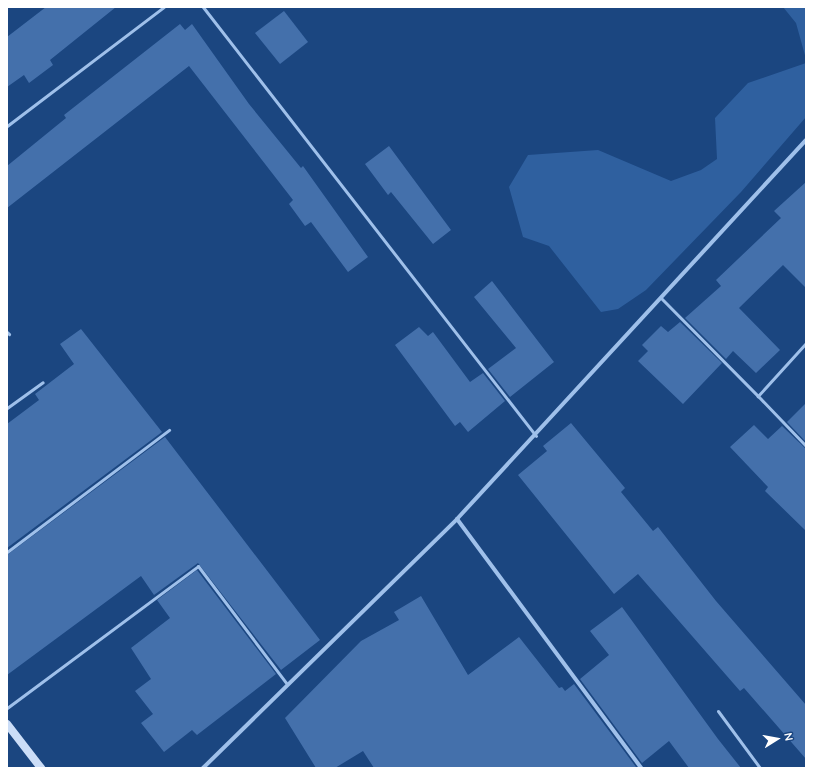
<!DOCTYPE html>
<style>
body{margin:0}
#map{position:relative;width:813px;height:775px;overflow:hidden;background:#1b4680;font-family:Quicksand,sans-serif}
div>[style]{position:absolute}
.green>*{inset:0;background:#2f609f}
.building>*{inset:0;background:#4470ab}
.lane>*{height:3px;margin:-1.5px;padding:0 1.5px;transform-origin:1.5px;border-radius:1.5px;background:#9fc0ea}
.street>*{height:4px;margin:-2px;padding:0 2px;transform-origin:2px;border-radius:2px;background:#9fc0ea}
.secondary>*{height:8px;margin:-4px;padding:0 4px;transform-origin:4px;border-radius:4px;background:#cbddf7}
span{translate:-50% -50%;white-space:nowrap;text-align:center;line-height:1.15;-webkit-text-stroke:3px #1b4680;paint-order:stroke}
.frame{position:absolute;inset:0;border:8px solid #fff;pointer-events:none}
.north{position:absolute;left:757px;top:719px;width:40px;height:40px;-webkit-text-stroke:3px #1b4680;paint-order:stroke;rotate:79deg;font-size:11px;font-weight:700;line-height:16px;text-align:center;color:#fff}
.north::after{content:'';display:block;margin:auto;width:14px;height:18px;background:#fff;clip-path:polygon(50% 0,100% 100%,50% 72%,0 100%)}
</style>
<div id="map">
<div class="green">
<i style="clip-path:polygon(783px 7px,806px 7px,806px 59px,796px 23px)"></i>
<i style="clip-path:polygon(806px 63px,806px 117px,741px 192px,646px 290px,618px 309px,601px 312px,549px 246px,523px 237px,509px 187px,528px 155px,598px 150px,671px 181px,701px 170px,717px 159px,715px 118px,748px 83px)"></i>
</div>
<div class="building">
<i style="clip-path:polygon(46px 7px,116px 7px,50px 60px,53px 65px,29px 83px,24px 75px,7px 87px,7px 37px)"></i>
<i style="clip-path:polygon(284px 11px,308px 42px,280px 64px,255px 33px)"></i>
<i style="clip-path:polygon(180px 24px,185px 30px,192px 24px,249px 104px,301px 168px,303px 166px,368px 257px,348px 272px,311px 222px,305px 226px,289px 204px,293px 200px,189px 66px,7px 208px,7px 166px,66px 118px,64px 115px)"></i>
<i style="clip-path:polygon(389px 146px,451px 230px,433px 244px,391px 192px,388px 195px,365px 164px)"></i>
<i style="clip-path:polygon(806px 182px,806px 288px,783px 265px,739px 308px,780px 350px,756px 373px,733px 351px,726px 359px,685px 318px,721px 286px,716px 280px,781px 218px,774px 211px)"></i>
<i style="clip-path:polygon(492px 281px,554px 362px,510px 397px,488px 369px,516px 348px,474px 297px)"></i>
<i style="clip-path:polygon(680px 322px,722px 363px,683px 404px,638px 361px,648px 351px,642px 345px,661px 326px,668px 332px)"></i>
<i style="clip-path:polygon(419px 327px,428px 336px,433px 332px,470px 382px,483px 373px,505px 401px,468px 432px,460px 422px,455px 426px,395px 345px)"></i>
<i style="clip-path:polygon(81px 329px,162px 432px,7px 548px,7px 424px,39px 400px,35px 394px,74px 364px,60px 344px)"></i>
<i style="clip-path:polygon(806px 403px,806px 442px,787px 422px)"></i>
<i style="clip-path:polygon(571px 423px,625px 488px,621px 492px,653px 531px,658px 527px,716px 601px,806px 705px,806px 759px,744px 688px,740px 691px,638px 574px,614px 594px,518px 475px,547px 451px,543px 446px)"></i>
<i style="clip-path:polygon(754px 425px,768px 439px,782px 426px,806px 449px,806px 531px,765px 491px,768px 487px,730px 447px)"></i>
<i style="clip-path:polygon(165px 437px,320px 640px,281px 670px,198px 563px,154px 595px,141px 576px,7px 675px,7px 555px)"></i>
<i style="clip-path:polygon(197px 570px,276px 674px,197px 735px,192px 730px,164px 752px,141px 723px,153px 714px,135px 691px,151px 679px,131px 648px,170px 618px,157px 600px)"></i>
<i style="clip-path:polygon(421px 596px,468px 675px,519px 637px,559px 688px,562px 687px,565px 691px,574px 684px,636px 767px,374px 768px,363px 751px,335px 768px,316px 768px,285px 718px,361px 641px,399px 620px,394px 612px)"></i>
<i style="clip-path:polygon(622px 607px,718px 739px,741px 768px,689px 768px,669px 741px,642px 763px,580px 679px,609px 655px,590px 631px)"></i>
</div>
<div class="lane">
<i style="left:203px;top:7px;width:543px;rotate:52.18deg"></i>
<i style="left:7px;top:126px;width:197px;rotate:-37.2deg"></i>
<i style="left:661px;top:298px;width:138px;rotate:45.3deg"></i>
<i style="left:7px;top:332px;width:3px;rotate:45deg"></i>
<i style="left:806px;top:343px;width:72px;rotate:132.2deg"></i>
<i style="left:758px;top:396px;width:69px;rotate:46.2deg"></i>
<i style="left:7px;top:408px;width:44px;rotate:-35.8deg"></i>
<i style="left:7px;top:552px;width:203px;rotate:-37deg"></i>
<i style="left:7px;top:708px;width:238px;rotate:-36.6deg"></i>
<i style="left:198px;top:566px;width:148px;rotate:53deg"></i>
<i style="left:718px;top:711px;width:71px;rotate:53.6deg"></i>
</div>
<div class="street">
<i style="left:457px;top:519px;width:310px;rotate:53.5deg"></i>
<i style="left:203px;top:768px;width:356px;rotate:-44.4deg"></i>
<i style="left:457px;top:519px;width:515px;rotate:-47.36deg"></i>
</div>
<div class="secondary">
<i style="left:7px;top:724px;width:56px;rotate:52.3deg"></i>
</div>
<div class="frame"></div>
<div class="north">N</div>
</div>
